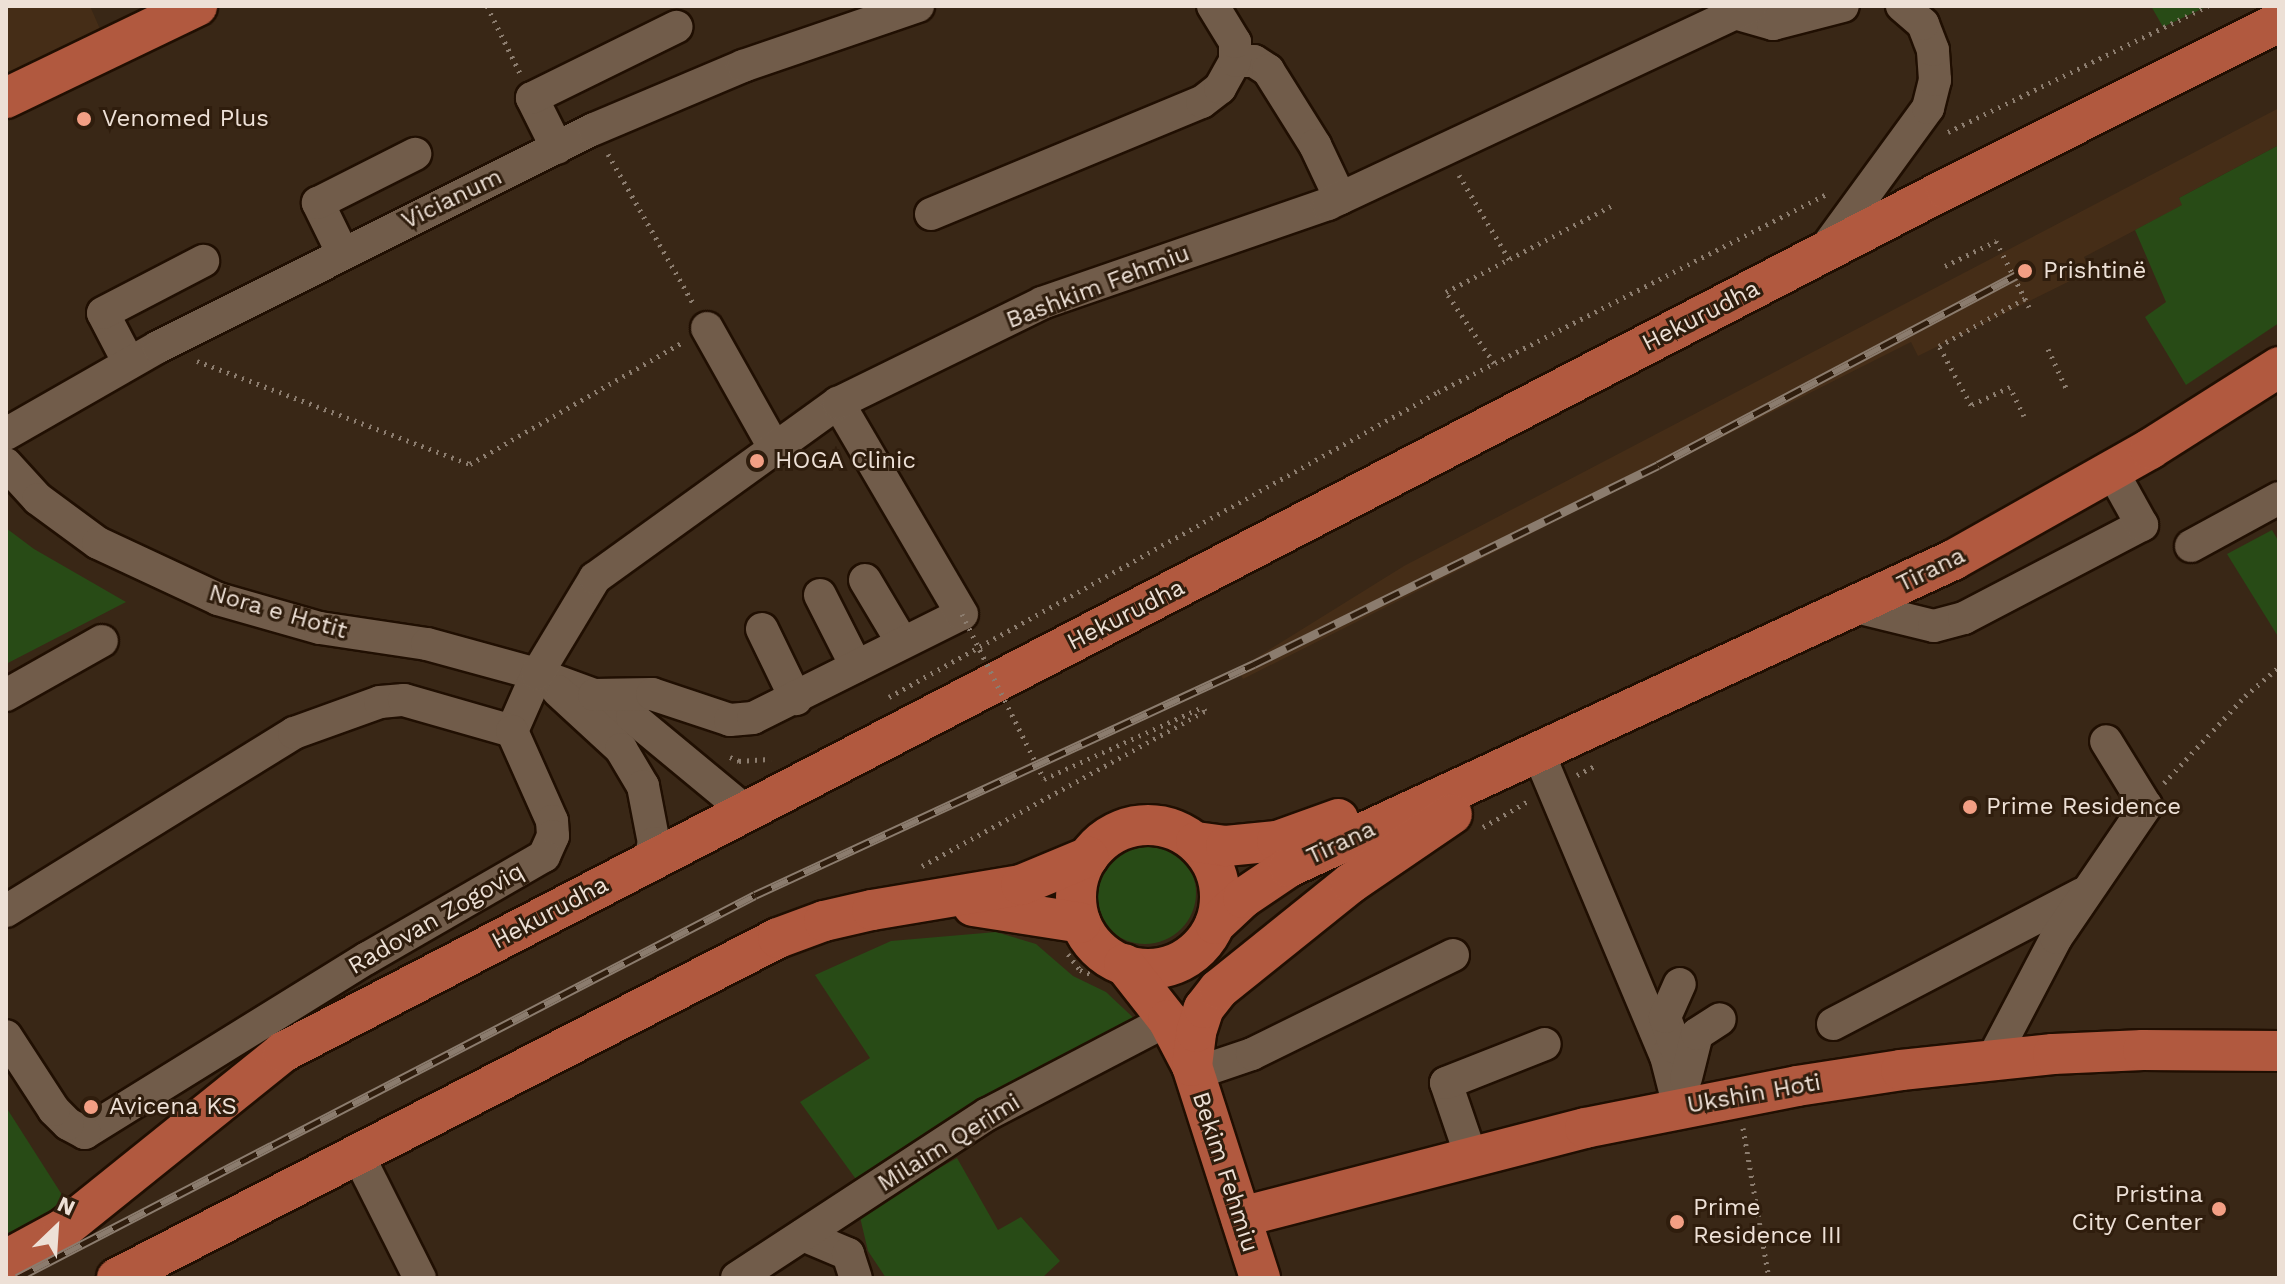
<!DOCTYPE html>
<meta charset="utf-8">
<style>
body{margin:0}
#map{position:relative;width:2285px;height:1284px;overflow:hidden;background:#392716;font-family:"Work Sans",sans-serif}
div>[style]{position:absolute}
.built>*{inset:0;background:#452d17}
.green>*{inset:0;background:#284b16}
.round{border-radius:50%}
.path>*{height:5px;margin-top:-2.5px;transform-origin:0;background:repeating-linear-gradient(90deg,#8c7d6f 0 2px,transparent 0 8px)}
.roads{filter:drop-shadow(2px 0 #200f02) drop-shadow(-2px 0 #200f02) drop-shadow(0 2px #200f02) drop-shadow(0 -2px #200f02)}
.minor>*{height:32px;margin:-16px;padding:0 16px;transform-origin:16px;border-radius:16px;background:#715c4a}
.major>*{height:40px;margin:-20px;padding:0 20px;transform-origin:20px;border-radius:20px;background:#b1593f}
.major>.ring{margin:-20px;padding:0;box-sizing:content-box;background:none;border:40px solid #b1593f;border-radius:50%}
.rail>*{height:9px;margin-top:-4.5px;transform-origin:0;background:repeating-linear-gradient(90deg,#2f1d0d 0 18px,#8b7c6e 0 36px);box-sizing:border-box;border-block:2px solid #8b7c6e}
.path-bridge>*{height:5px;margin-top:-2.5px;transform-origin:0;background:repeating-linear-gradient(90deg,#8c7d6f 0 2px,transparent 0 8px)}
.dots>*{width:22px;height:22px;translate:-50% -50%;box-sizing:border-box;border:4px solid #2f1d0d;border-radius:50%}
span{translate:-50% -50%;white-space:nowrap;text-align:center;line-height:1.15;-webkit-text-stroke:6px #2f1d0d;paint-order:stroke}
.poi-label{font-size:24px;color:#ede0d6}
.left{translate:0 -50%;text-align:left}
.right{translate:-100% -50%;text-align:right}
.street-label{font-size:24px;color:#ede0d6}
.frame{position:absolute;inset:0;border:8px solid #ede0d6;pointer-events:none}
.north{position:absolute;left:16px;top:1188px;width:80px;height:80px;-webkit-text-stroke:6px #2f1d0d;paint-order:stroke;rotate:25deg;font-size:22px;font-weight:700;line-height:32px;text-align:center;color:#ede0d6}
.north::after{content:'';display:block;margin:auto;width:28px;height:36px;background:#ede0d6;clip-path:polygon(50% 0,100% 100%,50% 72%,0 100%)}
</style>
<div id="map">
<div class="built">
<i style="clip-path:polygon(6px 6px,90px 6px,100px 29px,148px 6px,197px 6px,6px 98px)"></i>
<i style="clip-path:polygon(2279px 108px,2279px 145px,2179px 198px,2183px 205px,2084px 257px,2090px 271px,1918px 356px,1911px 342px,1243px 679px,1238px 669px,1404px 566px)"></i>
</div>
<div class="green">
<i style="clip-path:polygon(2151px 6px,2208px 6px,2163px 27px)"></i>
<i style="clip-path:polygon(2279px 145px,2279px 323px,2186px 385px,2145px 317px,2166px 302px,2135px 230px,2182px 205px,2179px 198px)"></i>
<i style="clip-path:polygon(6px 528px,34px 549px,126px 602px,6px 664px)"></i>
<i style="clip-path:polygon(2272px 530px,2279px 542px,2279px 638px,2227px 554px)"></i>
<i class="round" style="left:1094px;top:842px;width:102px;height:102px"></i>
<i style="clip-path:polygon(996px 932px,1036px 944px,1073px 976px,1106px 992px,1139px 1023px,858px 1182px,800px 1102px,870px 1058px,815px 975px,891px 941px)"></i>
<i style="clip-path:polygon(6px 1107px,80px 1223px,6px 1260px)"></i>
<i style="clip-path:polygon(957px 1158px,998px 1230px,1021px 1217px,1060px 1261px,1042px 1278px,886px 1278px,868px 1251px,859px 1213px)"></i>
</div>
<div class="path">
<i style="left:487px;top:6px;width:75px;rotate:63.8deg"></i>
<i style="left:1948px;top:132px;width:289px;rotate:-25.9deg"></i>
<i style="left:608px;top:154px;width:174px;rotate:60.3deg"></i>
<i style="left:1459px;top:175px;width:100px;rotate:59.3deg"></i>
<i style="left:1945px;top:266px;width:57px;rotate:-26.1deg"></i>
<i style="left:1996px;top:241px;width:74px;rotate:63.4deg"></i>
<i style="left:2048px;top:349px;width:47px;rotate:65.1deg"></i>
<i style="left:197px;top:361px;width:292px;rotate:20.7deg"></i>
<i style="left:470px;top:464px;width:245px;rotate:-29.8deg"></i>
<i style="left:1494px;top:363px;width:86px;rotate:-124.1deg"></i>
<i style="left:1446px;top:292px;width:186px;rotate:-27.5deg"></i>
<i style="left:2024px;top:416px;width:32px;rotate:-116deg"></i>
<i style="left:2010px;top:387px;width:43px;rotate:155.2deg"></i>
<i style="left:1971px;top:405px;width:67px;rotate:-118.5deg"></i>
<i style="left:1939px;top:346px;width:99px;rotate:-28.9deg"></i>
<i style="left:889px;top:697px;width:628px;rotate:-29.05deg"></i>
<i style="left:1438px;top:392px;width:438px;rotate:-27deg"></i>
<i style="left:730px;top:757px;width:10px;rotate:24deg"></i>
<i style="left:739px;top:761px;width:32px;rotate:-4deg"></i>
<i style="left:1577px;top:775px;width:22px;rotate:-27deg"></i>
<i style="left:2164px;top:783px;width:119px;rotate:-47deg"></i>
<i style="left:2245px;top:696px;width:45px;rotate:-40.5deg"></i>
<i style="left:1483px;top:827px;width:54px;rotate:-29.9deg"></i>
<i style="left:922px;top:866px;width:323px;rotate:-28.7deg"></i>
<i style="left:1205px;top:711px;width:4px;rotate:-117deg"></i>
<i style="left:1068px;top:954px;width:20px;rotate:53deg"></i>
<i style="left:1080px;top:970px;width:14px;rotate:21deg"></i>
<i style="left:1743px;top:1128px;width:152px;rotate:80.2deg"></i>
</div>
<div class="roads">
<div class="minor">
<i style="left:1735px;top:13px;width:40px;rotate:16deg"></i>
<i style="left:1773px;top:24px;width:72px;rotate:-14.4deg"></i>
<i style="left:1235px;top:61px;width:19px"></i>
<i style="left:1254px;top:61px;width:17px;rotate:33deg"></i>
<i style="left:1268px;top:70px;width:89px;rotate:57.9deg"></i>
<i style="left:1315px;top:145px;width:59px;rotate:64.7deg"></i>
<i style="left:557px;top:148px;width:56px;rotate:-116.6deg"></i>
<i style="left:532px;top:98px;width:161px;rotate:-26.2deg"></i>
<i style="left:931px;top:214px;width:293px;rotate:-22.5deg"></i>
<i style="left:1202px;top:102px;width:23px;rotate:-38deg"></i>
<i style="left:1220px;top:88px;width:31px;rotate:-61deg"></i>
<i style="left:1235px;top:61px;width:19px;rotate:-90deg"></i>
<i style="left:1235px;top:42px;width:42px;rotate:-121.4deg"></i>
<i style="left:342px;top:252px;width:55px;rotate:-116.1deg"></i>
<i style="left:318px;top:203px;width:109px;rotate:-26.8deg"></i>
<i style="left:1823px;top:252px;width:178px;rotate:-53.9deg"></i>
<i style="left:1928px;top:108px;width:29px;rotate:-76deg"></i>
<i style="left:1935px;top:80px;width:30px;rotate:-94deg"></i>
<i style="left:1933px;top:50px;width:28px;rotate:-111deg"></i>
<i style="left:1923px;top:24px;width:28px;rotate:-139deg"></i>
<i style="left:707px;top:328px;width:139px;rotate:60.7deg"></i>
<i style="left:129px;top:363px;width:56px;rotate:-117.5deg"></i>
<i style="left:103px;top:313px;width:113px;rotate:-27.5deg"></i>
<i style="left:6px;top:434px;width:175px;rotate:-29.8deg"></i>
<i style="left:158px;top:347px;width:487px;rotate:-26.6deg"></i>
<i style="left:594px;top:129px;width:162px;rotate:-22.9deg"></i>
<i style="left:743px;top:66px;width:185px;rotate:-18.9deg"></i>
<i style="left:6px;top:464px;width:47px;rotate:47.6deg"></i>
<i style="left:38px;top:499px;width:74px;rotate:36.3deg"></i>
<i style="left:98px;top:543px;width:132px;rotate:25deg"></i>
<i style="left:218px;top:599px;width:106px;rotate:15.9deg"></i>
<i style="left:320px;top:628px;width:108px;rotate:8.5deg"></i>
<i style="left:427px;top:644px;width:114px;rotate:15.3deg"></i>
<i style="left:537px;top:674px;width:61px;rotate:20.2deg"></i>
<i style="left:594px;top:695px;width:44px;rotate:30.1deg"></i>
<i style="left:632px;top:717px;width:149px;rotate:39.6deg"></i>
<i style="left:2191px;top:546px;width:100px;rotate:-28.6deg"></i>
<i style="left:865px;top:580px;width:72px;rotate:59.2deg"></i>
<i style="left:820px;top:595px;width:80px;rotate:63.1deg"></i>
<i style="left:1856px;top:607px;width:80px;rotate:13.7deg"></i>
<i style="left:1934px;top:626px;width:31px;rotate:-15deg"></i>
<i style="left:1964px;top:618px;width:201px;rotate:-27.6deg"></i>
<i style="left:2142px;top:525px;width:62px;rotate:-119.1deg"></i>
<i style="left:762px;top:629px;width:78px;rotate:64.1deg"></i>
<i style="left:558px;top:691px;width:86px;rotate:42.6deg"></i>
<i style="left:621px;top:749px;width:43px;rotate:59.3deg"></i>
<i style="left:643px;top:786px;width:58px;rotate:79.1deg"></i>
<i style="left:654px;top:843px;width:19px;rotate:106deg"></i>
<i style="left:6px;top:695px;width:110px;rotate:-29.4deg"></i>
<i style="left:594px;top:695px;width:58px;rotate:-1deg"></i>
<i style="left:652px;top:694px;width:82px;rotate:18.4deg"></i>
<i style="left:730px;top:720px;width:23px;rotate:-5deg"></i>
<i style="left:753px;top:718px;width:233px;rotate:-26.5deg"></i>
<i style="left:962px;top:614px;width:245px;rotate:-120.4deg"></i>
<i style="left:512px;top:731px;width:62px;rotate:-66.3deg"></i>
<i style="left:537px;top:674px;width:112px;rotate:-58.9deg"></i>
<i style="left:595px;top:578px;width:299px;rotate:-35.8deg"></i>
<i style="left:838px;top:403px;width:227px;rotate:-26.1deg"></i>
<i style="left:1042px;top:303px;width:303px;rotate:-19.1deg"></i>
<i style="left:1328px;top:204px;width:467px;rotate:-25.1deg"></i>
<i style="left:1538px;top:752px;width:330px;rotate:67.2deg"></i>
<i style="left:1666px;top:1056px;width:53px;rotate:75.7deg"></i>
<i style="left:6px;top:911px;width:339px;rotate:-31.7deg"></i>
<i style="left:294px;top:733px;width:91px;rotate:-19.8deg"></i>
<i style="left:380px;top:702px;width:24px;rotate:-5deg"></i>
<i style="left:404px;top:700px;width:112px;rotate:16deg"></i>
<i style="left:512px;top:731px;width:98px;rotate:66deg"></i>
<i style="left:552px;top:821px;width:15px;rotate:86deg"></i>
<i style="left:553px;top:836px;width:22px;rotate:114deg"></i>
<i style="left:544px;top:856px;width:204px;rotate:150deg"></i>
<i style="left:367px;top:958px;width:332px;rotate:148.2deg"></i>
<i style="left:85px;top:1133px;width:19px;rotate:-152deg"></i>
<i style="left:68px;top:1124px;width:20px;rotate:-135deg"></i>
<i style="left:54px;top:1110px;width:88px;rotate:-123deg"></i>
<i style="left:1833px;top:1024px;width:281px;rotate:-27.6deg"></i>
<i style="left:1676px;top:1048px;width:33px;rotate:-110deg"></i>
<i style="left:1665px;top:1017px;width:36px;rotate:-66deg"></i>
<i style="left:1992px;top:1060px;width:138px;rotate:-62.3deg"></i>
<i style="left:2056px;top:938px;width:160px;rotate:-55.7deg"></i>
<i style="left:2146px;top:806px;width:76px;rotate:-121.6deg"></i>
<i style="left:1193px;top:1074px;width:62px;rotate:-18.7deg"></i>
<i style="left:1252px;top:1054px;width:224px;rotate:-26.2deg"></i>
<i style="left:1686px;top:1078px;width:45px;rotate:-76deg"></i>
<i style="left:1697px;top:1034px;width:27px;rotate:-33deg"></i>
<i style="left:357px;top:1153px;width:140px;rotate:63.3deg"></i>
<i style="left:1471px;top:1156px;width:77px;rotate:-108.9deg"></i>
<i style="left:1446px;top:1083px;width:106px;rotate:-21.5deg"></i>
<i style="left:803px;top:1235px;width:49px;rotate:22.9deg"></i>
<i style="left:848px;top:1254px;width:25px;rotate:72deg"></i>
<i style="left:737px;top:1278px;width:300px;rotate:-33.2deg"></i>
<i style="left:988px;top:1114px;width:203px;rotate:-27.6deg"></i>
</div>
<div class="major">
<i style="left:6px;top:98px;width:212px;rotate:-25.7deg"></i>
<i class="ring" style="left:1076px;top:825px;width:104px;height:104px"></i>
<i style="left:1196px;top:842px;width:30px;rotate:8deg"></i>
<i style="left:1226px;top:846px;width:51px;rotate:-5.6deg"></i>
<i style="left:1277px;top:841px;width:65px;rotate:-19.8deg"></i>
<i style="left:973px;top:906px;width:109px;rotate:8.9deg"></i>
<i style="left:1215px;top:924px;width:38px;rotate:-43deg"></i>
<i style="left:1243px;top:898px;width:55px;rotate:-34deg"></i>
<i style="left:1289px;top:867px;width:732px;rotate:-24.81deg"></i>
<i style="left:1953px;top:560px;width:226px;rotate:-29.4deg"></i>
<i style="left:2150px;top:449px;width:153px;rotate:-32.4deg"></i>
<i style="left:1124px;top:964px;width:71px;rotate:51.8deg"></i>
<i style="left:1168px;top:1020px;width:52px;rotate:62.4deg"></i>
<i style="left:1192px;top:1066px;width:223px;rotate:72.2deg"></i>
<i style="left:1192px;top:1066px;width:34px;rotate:-83deg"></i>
<i style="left:1196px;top:1032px;width:25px;rotate:-72deg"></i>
<i style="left:1204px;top:1008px;width:24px;rotate:-52deg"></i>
<i style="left:1219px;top:989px;width:169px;rotate:-38.8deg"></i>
<i style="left:1351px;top:883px;width:122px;rotate:-34.3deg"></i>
<i style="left:1241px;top:1217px;width:355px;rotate:-14.5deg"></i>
<i style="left:1585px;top:1128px;width:216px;rotate:-11.2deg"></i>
<i style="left:1797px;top:1086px;width:105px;rotate:-8.7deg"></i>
<i style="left:1901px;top:1070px;width:153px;rotate:-6deg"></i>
<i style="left:2053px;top:1054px;width:90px;rotate:-2.5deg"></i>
<i style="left:2143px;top:1050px;width:136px;rotate:0.4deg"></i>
<i style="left:6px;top:1260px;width:65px;rotate:-28.5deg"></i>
<i style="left:63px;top:1229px;width:282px;rotate:-38.8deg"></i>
<i style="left:283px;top:1052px;width:1874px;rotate:-27.43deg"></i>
<i style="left:1946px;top:189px;width:373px;rotate:-26.6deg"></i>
<i style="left:117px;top:1278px;width:743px;rotate:-27.22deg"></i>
<i style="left:778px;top:938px;width:49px;rotate:-20.3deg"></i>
<i style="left:824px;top:921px;width:49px;rotate:-12.9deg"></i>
<i style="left:872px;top:910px;width:151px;rotate:-9.5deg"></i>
<i style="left:1021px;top:885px;width:73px;rotate:-22.7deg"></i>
</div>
</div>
<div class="rail">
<i style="left:17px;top:1278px;width:831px;rotate:-27.43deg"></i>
<i style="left:755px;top:895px;width:550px;rotate:-24.84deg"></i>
<i style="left:1254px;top:664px;width:450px;rotate:-26.2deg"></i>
<i style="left:1658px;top:465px;width:415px;rotate:-27.9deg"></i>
</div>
<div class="path-bridge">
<i style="left:962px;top:614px;width:184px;rotate:63.6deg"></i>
<i style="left:1044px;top:779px;width:175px;rotate:-24.4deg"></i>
</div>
<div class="dots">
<i style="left:84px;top:119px;background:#f39f84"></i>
<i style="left:2025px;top:271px;background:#f39f84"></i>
<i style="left:757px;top:461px;background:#f39f84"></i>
<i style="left:1970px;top:807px;background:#f39f84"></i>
<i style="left:91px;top:1107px;background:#f39f84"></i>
<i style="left:2219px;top:1209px;background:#f39f84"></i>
<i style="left:1677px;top:1222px;background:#f39f84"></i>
</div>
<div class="poi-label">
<span class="left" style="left:102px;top:119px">Venomed Plus</span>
<span class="left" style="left:2043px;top:271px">Prishtinë</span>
<span class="left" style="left:775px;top:461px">HOGA Clinic</span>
<span class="left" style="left:1986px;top:807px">Prime Residence</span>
<span class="left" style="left:109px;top:1107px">Avicena KS</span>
<span class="right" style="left:2203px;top:1209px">Pristina<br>City Center</span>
<span class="left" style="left:1693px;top:1222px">Prime<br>Residence III</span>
</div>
<div class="street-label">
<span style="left:452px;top:199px;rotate:-26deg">Vicianum</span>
<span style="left:1098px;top:287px;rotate:-21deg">Bashkim Fehmiu</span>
<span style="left:1701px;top:316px;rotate:-27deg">Hekurudha</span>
<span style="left:1931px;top:570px;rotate:-26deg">Tirana</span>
<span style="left:278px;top:612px;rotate:16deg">Nora e Hotit</span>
<span style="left:1126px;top:615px;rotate:-27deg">Hekurudha</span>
<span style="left:1341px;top:843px;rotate:-25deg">Tirana</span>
<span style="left:550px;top:913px;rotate:-28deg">Hekurudha</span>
<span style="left:436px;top:919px;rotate:-30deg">Radovan Zogoviq</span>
<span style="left:1754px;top:1094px;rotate:-10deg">Ukshin Hoti</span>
<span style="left:949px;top:1143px;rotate:-32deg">Milaim Qerimi</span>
<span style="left:1225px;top:1172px;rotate:72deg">Bekim Fehmiu</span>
</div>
<div class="frame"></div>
<div class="north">N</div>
</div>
